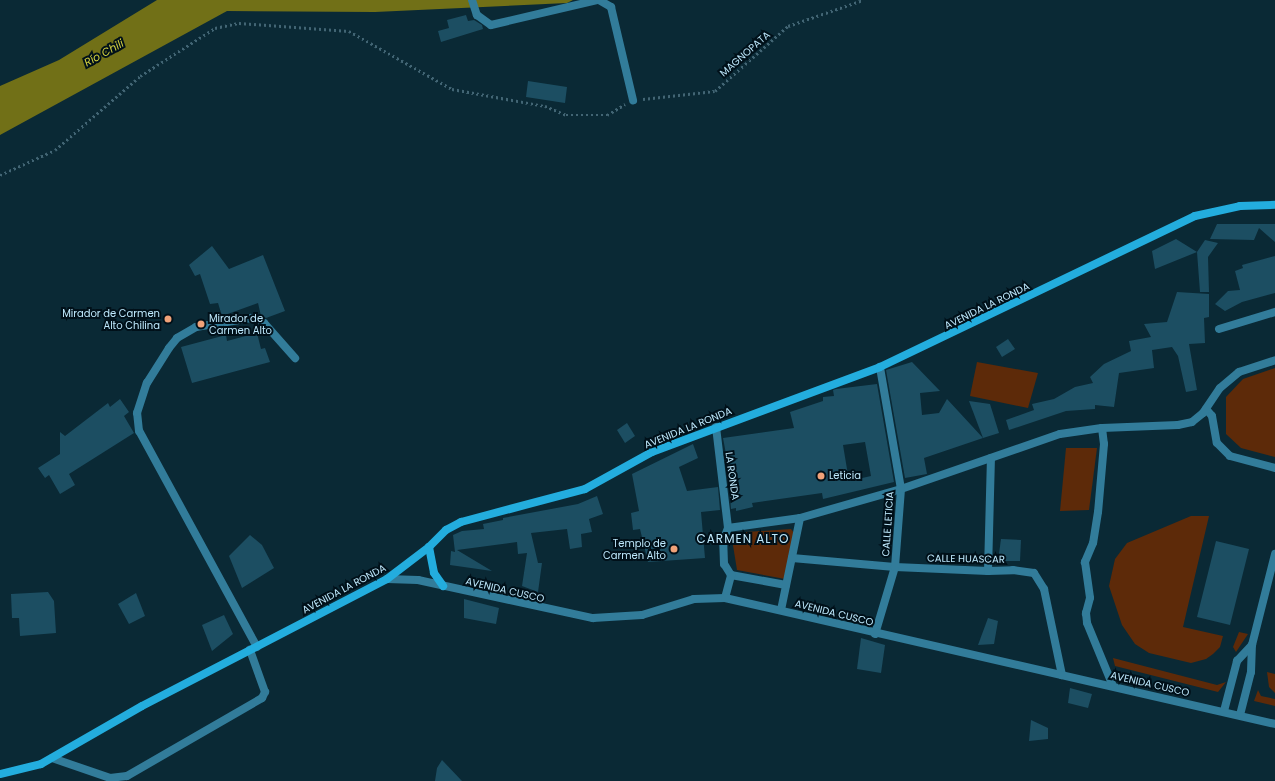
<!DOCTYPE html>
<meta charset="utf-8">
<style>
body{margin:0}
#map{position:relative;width:1275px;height:781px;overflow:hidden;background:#0a2935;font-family:Poppins,sans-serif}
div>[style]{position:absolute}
.green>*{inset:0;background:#5d2a09}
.water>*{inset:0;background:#717017}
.building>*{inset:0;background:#1c4e62}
.path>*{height:2.5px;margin-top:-1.25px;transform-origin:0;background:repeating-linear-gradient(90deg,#426574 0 2px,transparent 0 5px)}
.service>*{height:8px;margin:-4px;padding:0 4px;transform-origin:4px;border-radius:4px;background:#327c9a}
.minor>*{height:8px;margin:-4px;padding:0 4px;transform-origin:4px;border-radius:4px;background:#327c9a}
.tertiary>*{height:8px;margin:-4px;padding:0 4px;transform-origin:4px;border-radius:4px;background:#327c9a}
.secondary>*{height:8px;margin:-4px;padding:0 4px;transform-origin:4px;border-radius:4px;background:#23adde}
.dots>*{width:11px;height:11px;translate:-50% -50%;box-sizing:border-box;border:2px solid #001019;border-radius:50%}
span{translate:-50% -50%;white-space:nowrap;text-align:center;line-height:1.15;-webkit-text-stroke:4px #001019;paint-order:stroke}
.street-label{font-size:10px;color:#bee9fd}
.poi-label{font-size:10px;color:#bee9fd}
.right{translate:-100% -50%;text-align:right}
.left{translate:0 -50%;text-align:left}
.water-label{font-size:11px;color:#d5d340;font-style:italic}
.quarter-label{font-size:12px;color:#bee9fd;letter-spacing:1px}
</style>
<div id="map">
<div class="green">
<i style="clip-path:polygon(977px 362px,1038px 373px,1028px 408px,970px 396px)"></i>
<i style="clip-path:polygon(1275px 368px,1275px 457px,1241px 448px,1226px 434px,1226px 397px,1243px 379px)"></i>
<i style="clip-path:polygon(1066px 448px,1097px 448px,1089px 510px,1060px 511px)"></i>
<i style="clip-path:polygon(1191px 516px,1209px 516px,1183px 627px,1223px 636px,1220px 647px,1213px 654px,1206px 659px,1191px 663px,1149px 653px,1135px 644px,1122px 625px,1109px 586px,1115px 559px,1127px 543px)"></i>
<i style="clip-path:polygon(791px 529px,794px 533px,785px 579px,737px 570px,731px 533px)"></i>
<i style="clip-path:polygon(1239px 632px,1248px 634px,1236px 652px,1233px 647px)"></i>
<i style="clip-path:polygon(1113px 658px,1217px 685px,1226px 682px,1218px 692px,1115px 666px)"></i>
<i style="clip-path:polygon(1267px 672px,1275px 674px,1275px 693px,1269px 687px)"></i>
<i style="clip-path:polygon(1258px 690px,1261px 696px,1275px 699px,1275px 706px,1254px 701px)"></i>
</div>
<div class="water">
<i style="clip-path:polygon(157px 0,573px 0,567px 3px,375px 12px,227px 11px,0 135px,0 86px,59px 60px)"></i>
</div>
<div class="building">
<i style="clip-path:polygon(466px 15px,468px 21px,474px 20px,482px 25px,483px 29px,441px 42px,438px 31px,449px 28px,447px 20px)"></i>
<i style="clip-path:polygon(528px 81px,567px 87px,565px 103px,526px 97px)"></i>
<i style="clip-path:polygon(1217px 224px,1275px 224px,1275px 242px,1259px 228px,1254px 240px,1210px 239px)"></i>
<i style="clip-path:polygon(1176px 239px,1197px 252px,1205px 240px,1218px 243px,1208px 257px,1209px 292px,1200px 292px,1197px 252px,1155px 269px,1152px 251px)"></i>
<i style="clip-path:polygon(212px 246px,229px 269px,263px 255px,285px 311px,266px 318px,261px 316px,258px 303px,222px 316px,218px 303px,210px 304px,200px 274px,195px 276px,189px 265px)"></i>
<i style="clip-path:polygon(1275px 256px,1275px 293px,1242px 302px,1225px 311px,1215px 304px,1228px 291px,1240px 290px,1235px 271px,1243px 268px,1242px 265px)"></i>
<i style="clip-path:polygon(1177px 292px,1209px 294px,1209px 317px,1204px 318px,1205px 343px,1189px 344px,1197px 390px,1186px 392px,1178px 356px,1172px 347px,1152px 350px,1154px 368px,1119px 373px,1114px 407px,1095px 405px,1095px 409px,1066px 411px,1009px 430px,1006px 420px,1034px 410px,1032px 404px,1054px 399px,1075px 387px,1093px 383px,1090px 377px,1104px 364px,1131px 351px,1129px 341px,1151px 337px,1144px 324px,1167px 322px)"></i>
<i style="clip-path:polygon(257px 333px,261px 349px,265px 348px,270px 362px,192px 383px,181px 347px,226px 335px,227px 341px)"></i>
<i style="clip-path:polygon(1008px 339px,1015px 349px,1002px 357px,996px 347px)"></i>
<i style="clip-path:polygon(912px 362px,940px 391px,920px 393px,922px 415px,939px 413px,947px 399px,983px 438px,924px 458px,927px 474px,905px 478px,886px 370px)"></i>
<i style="clip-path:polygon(evenodd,877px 384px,894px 482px,823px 499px,822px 493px,752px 503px,753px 507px,736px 511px,736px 508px,731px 509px,729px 486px,732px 486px,723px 438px,794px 428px,790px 412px,823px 401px,823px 397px,834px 396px,833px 390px,836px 389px,877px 384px,865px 442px,871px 476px,849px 481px,843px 445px,865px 442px)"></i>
<i style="clip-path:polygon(120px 399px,129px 412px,124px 416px,134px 433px,69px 474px,75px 485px,60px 494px,49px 475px,45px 478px,38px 468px,60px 454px,60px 432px,65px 436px,108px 403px,110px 407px)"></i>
<i style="clip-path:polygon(969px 401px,990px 404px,999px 433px,983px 438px)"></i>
<i style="clip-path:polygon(627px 423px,635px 436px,625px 443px,617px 430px)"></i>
<i style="clip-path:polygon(693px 444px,698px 458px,679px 467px,687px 491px,718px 487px,720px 510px,701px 512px,705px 558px,648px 562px,640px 529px,633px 530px,631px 513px,639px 511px,632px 474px)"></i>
<i style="clip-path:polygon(597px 496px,603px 514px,589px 519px,592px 532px,581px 534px,582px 547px,570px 549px,567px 529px,531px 533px,538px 563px,542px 563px,538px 592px,522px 586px,527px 553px,518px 554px,517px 542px,457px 550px,492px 571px,450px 565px,451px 551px,455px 552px,453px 535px,462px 531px,484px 529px,483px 524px,503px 520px,503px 518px,578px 504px)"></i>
<i style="clip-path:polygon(250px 535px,262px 545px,274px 568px,242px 588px,229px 556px)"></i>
<i style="clip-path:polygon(1001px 539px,1021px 540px,1020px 561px,998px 561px)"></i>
<i style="clip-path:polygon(1216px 541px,1249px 549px,1230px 625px,1197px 617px)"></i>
<i style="clip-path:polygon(48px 592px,54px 601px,56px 633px,20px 636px,19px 618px,12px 618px,11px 594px)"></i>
<i style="clip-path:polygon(136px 593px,145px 616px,129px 624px,118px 604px)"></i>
<i style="clip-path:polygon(464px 599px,499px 608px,496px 624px,464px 618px)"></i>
<i style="clip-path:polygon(224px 615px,233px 634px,212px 651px,202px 625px)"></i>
<i style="clip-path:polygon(988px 618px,998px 621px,994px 644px,978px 645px)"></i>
<i style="clip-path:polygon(861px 638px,885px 645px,881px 673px,857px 669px)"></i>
<i style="clip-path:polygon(1070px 688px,1092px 694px,1088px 708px,1068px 703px)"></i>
<i style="clip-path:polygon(1031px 720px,1048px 728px,1048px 739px,1029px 741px)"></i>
<i style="clip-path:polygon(442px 760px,462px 781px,435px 781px,437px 768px)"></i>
</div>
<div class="path">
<i style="left:643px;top:99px;width:72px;rotate:-6.3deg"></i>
<i style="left:715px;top:91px;width:98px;rotate:-41.7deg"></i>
<i style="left:788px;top:26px;width:79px;rotate:-19.1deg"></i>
<i style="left:0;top:175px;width:60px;rotate:-24.4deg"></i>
<i style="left:55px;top:150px;width:113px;rotate:-41deg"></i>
<i style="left:140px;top:76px;width:89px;rotate:-32.6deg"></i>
<i style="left:215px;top:28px;width:25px;rotate:-12deg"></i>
<i style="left:239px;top:23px;width:110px;rotate:4.2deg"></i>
<i style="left:349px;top:31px;width:118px;rotate:29.4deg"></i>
<i style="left:452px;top:89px;width:95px;rotate:10.4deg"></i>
<i style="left:545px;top:106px;width:23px;rotate:23deg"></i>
<i style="left:566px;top:115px;width:41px"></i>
<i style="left:607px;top:115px;width:21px;rotate:-31deg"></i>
</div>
<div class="service">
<i style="left:1219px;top:329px;width:59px;rotate:-16.9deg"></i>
<i style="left:1206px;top:409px;width:9px;rotate:49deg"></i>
<i style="left:1212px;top:416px;width:27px;rotate:80deg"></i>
<i style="left:1217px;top:443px;width:18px;rotate:45deg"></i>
<i style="left:1230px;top:456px;width:47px;rotate:14.9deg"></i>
<i style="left:716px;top:427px;width:102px;rotate:83.2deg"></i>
<i style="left:1102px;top:428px;width:16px;rotate:83deg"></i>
<i style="left:1104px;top:444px;width:68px;rotate:95deg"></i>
<i style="left:1098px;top:512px;width:31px;rotate:99deg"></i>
<i style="left:1093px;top:543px;width:21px;rotate:113deg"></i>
<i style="left:1085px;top:562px;width:36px;rotate:82deg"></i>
<i style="left:1090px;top:598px;width:16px;rotate:105deg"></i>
<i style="left:1086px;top:613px;width:10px;rotate:84deg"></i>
<i style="left:1087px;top:623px;width:68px;rotate:67.6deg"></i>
<i style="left:792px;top:558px;width:103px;rotate:5deg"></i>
<i style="left:895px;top:567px;width:93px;rotate:2.5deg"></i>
<i style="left:988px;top:571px;width:25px;rotate:-2deg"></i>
<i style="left:1013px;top:570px;width:21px;rotate:8deg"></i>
<i style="left:1034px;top:573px;width:19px;rotate:58deg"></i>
<i style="left:1044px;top:589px;width:88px;rotate:78.2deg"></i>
<i style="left:988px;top:571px;width:113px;rotate:-88.5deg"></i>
<i style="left:786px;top:585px;width:56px;rotate:-169.7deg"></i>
<i style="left:731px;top:575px;width:13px;rotate:-122deg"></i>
<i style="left:724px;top:564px;width:23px;rotate:-92deg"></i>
<i style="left:723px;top:541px;width:14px;rotate:-69deg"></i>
<i style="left:728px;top:528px;width:73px;rotate:-7.9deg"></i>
<i style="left:800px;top:518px;width:105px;rotate:-16deg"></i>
<i style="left:901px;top:489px;width:168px;rotate:-19.1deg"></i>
<i style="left:1060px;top:434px;width:42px;rotate:-8.1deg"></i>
<i style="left:1102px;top:428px;width:76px;rotate:-2.3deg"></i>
<i style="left:1178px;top:425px;width:14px;rotate:-12deg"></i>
<i style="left:1192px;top:422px;width:14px;rotate:-39deg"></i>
<i style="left:1203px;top:413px;width:30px;rotate:-56deg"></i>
<i style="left:1220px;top:388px;width:25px;rotate:-40deg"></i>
<i style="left:1239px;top:372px;width:38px;rotate:-18deg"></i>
<i style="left:725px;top:598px;width:24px;rotate:-75deg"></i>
<i style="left:781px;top:610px;width:94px;rotate:-78.3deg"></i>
<i style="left:875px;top:634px;width:70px;rotate:-73.4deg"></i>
<i style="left:895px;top:567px;width:78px;rotate:-85.6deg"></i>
<i style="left:901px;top:489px;width:124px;rotate:-99.8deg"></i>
<i style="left:257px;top:647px;width:246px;rotate:-118.6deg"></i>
<i style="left:139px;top:431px;width:18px;rotate:-96deg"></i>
<i style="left:137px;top:413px;width:32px;rotate:-72deg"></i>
<i style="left:147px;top:383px;width:41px;rotate:-57.8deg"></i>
<i style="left:169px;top:348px;width:13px;rotate:-51deg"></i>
<i style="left:177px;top:338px;width:22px;rotate:-30deg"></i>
<i style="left:196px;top:327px;width:56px;rotate:-9.3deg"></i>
<i style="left:251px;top:318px;width:14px;rotate:21deg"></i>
<i style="left:264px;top:323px;width:47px;rotate:48.5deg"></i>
<i style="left:1224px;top:711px;width:52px;rotate:-75.4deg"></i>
<i style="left:1237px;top:661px;width:22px;rotate:-47deg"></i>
<i style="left:1240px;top:715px;width:44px;rotate:-75.7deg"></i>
<i style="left:1251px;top:672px;width:27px;rotate:-88deg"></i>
<i style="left:1252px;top:645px;width:94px;rotate:-75.8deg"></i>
<i style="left:52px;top:758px;width:61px;rotate:19deg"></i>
<i style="left:110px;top:778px;width:17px;rotate:-7deg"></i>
<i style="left:127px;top:776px;width:156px;rotate:-30deg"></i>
<i style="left:262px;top:698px;width:7px;rotate:-63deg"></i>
<i style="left:265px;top:692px;width:45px;rotate:-109.7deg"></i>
</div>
<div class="minor">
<i style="left:472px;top:0;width:16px;rotate:72deg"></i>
<i style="left:477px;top:15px;width:17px;rotate:36deg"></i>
<i style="left:491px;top:25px;width:110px;rotate:-13.2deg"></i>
<i style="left:599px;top:0;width:14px;rotate:30deg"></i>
<i style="left:611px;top:7px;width:96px;rotate:76.7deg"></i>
</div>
<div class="tertiary">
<i style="left:387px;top:579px;width:31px;rotate:2deg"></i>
<i style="left:418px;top:580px;width:179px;rotate:12.3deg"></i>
<i style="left:593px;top:618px;width:49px;rotate:-3.5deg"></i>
<i style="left:642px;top:615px;width:54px;rotate:-17.1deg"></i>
<i style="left:694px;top:599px;width:31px;rotate:-2deg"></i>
<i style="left:725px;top:598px;width:564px;rotate:12.9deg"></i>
</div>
<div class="secondary">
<i style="left:429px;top:547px;width:26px;rotate:79deg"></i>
<i style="left:434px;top:573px;width:16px;rotate:55deg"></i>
<i style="left:0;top:774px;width:42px;rotate:-13.7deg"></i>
<i style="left:41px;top:764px;width:116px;rotate:-29.9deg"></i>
<i style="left:142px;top:706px;width:276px;rotate:-27.4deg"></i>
<i style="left:387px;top:579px;width:53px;rotate:-37.3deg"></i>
<i style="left:429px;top:547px;width:24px;rotate:-45deg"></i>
<i style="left:446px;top:530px;width:17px;rotate:-28deg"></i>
<i style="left:461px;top:522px;width:128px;rotate:-14.9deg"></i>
<i style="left:585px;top:489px;width:77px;rotate:-28.9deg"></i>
<i style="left:652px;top:452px;width:243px;rotate:-20.4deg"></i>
<i style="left:880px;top:367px;width:349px;rotate:-25.6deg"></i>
<i style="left:1195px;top:216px;width:46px;rotate:-12.5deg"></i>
<i style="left:1240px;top:206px;width:35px;rotate:-2deg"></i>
</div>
<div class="dots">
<i style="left:168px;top:319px;background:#f0a279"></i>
<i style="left:201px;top:324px;background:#f0a279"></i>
<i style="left:821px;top:476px;background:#f0a279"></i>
<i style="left:674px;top:549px;background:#f0a279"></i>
</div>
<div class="street-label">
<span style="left:745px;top:54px;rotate:-41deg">MAGNOPATA</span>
<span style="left:987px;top:306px;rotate:-26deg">AVENIDA LA RONDA</span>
<span style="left:688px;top:428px;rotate:-22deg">AVENIDA LA RONDA</span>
<span style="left:732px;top:476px;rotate:82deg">LA RONDA</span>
<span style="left:888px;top:524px;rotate:-86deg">CALLE LETICIA</span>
<span style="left:966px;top:559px;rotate:1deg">CALLE HUASCAR</span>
<span style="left:344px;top:589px;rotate:-28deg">AVENIDA LA RONDA</span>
<span style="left:505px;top:590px;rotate:13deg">AVENIDA CUSCO</span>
<span style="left:834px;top:613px;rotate:14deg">AVENIDA CUSCO</span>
<span style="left:1150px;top:684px;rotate:13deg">AVENIDA CUSCO</span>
</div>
<div class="poi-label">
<span class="right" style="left:160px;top:319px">Mirador de Carmen<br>Alto Chilina</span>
<span class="left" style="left:209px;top:324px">Mirador de<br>Carmen Alto</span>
<span class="left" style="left:829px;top:476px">Leticia</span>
<span class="right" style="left:666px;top:549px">Templo de<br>Carmen Alto</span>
</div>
<div class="water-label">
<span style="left:104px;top:53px;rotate:-29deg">Río Chili</span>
</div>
<div class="quarter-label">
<span style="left:743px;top:539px">CARMEN ALTO</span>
</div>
</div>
